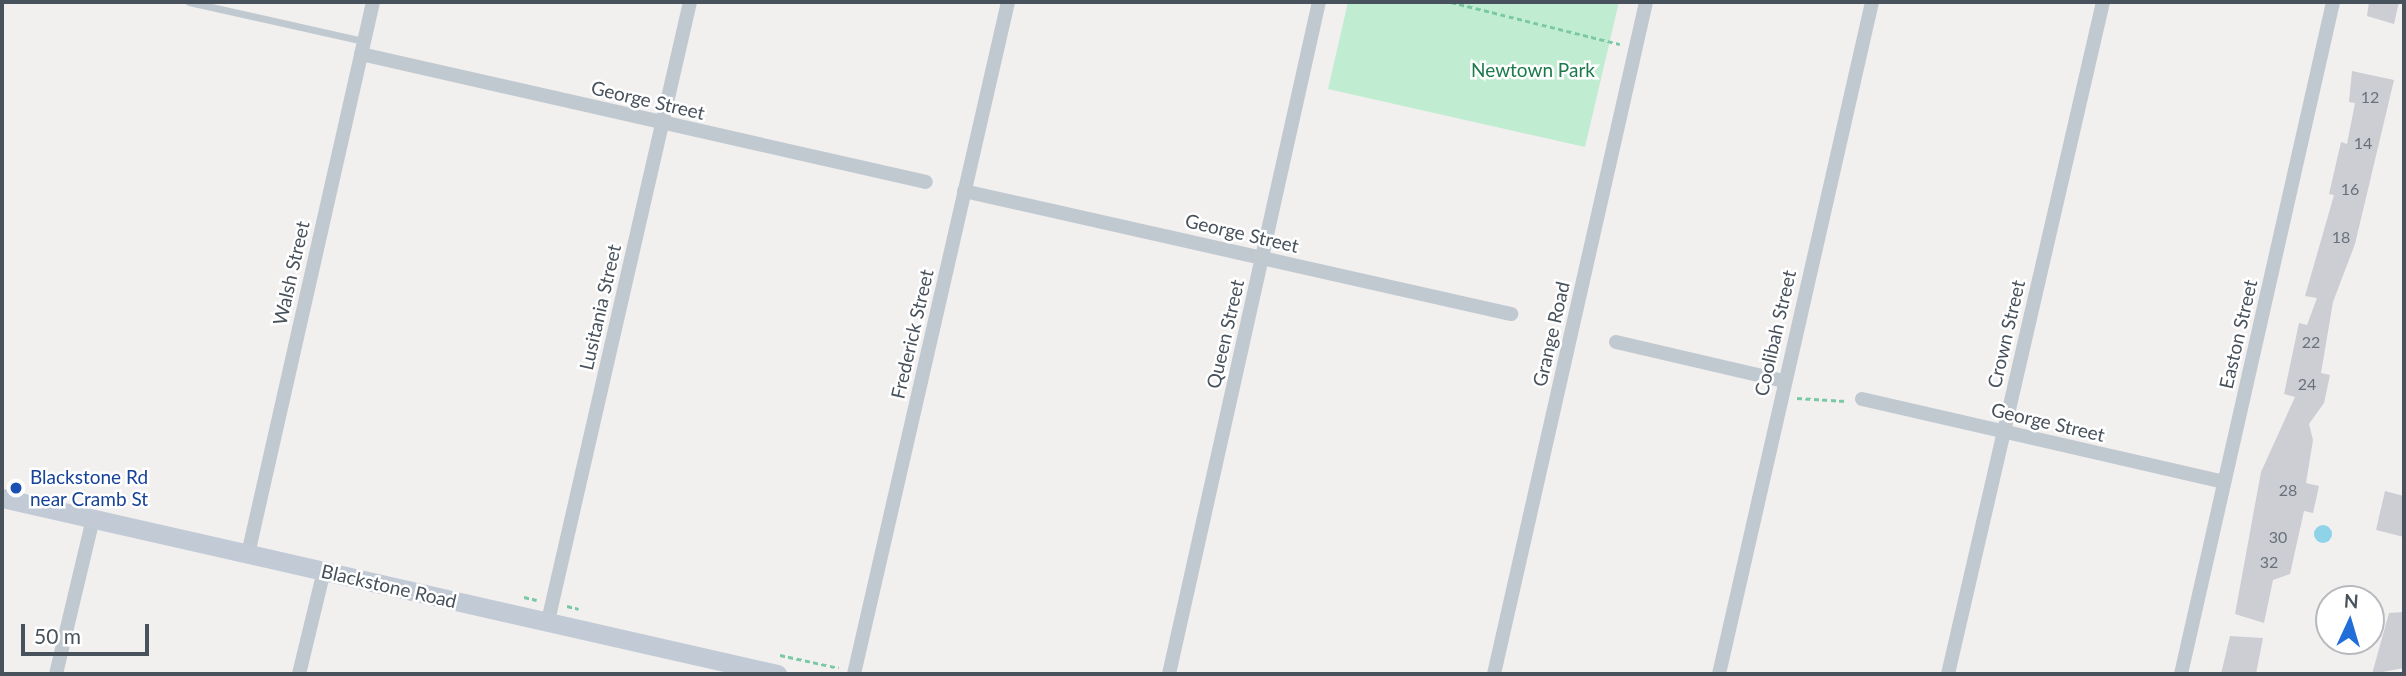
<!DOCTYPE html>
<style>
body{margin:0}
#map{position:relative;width:2406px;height:676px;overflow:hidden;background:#f2efef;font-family:Lato,sans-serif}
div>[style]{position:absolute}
.green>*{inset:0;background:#c0edd2}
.water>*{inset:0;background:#8fd3e8}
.round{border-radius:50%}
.building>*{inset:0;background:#ccced4}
.path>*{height:2.5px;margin-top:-1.25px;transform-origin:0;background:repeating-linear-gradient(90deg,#7ac9a4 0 5px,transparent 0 8.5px)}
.lane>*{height:7px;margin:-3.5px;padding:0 3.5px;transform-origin:3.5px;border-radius:3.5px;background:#c1c9d0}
.street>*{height:14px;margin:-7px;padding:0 7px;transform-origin:7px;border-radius:7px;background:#c1c9d0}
.secondary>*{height:19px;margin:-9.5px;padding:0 9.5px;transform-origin:9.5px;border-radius:9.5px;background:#c1cad5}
.dots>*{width:19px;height:19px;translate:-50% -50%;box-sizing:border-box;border:4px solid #fff;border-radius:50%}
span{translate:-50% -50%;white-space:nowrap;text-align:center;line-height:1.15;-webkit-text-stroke:5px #fff;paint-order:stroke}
.number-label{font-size:16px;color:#69717a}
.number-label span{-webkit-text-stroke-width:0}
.park-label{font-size:19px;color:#1c7a4d}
.street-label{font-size:19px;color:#48525c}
.transit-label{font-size:19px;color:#164399}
.left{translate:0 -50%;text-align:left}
.frame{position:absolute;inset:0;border:4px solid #48525c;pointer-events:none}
.north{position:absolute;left:2315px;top:585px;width:70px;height:70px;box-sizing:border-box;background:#fff;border:2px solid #b6babe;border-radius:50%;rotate:4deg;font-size:19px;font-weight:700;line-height:28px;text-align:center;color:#48525c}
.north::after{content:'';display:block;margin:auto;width:24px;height:32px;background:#226ed9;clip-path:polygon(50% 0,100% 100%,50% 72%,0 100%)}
.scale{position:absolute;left:21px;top:624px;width:128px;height:32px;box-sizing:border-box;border:4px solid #48525c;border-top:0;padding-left:9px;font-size:21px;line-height:24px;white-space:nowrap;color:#48525c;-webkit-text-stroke:5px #fff;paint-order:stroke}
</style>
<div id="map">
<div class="green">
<i style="clip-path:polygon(1348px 2px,1619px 2px,1585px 147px,1328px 89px)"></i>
</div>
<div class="water">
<i class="round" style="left:2314px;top:525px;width:18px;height:18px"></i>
</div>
<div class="building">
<i style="clip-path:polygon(2369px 2px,2399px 2px,2394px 24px,2367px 16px)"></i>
<i style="clip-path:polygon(2352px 71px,2394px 80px,2355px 244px,2333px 302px,2321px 373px,2330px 375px,2324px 403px,2309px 424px,2313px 440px,2306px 483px,2319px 486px,2313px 513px,2304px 511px,2290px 574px,2273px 580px,2264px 623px,2235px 614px,2261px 472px,2295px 397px,2284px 394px,2299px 323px,2307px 325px,2317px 298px,2305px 296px,2334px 195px,2329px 194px,2341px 142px,2347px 144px,2355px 103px,2349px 102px)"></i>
<i style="clip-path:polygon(2385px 491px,2404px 496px,2404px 537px,2376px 530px)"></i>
<i style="clip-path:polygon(2404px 612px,2404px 668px,2372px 674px,2389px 613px)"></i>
<i style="clip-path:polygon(2230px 636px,2263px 638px,2256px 674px,2221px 674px)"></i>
</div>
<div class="path">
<i style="left:1361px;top:2px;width:4px"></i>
<i style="left:1451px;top:2px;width:174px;rotate:14deg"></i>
<i style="left:1797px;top:398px;width:49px;rotate:3.5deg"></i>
<i style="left:524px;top:597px;width:13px;rotate:13deg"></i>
<i style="left:567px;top:606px;width:12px;rotate:14deg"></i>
<i style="left:780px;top:655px;width:60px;rotate:12.4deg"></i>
</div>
<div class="lane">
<i style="left:189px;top:2px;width:179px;rotate:12.6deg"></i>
</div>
<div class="street">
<i style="left:361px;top:54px;width:579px;rotate:12.76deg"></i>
<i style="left:964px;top:191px;width:561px;rotate:12.67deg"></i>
<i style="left:1616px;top:342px;width:171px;rotate:13.1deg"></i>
<i style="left:1862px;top:399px;width:371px;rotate:12.9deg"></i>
<i style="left:248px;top:554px;width:566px;rotate:-77.24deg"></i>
<i style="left:548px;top:621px;width:635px;rotate:-77.08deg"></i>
<i style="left:56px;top:674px;width:159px;rotate:-76.6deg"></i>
<i style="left:299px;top:674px;width:106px;rotate:-76.4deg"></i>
<i style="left:854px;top:674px;width:689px;rotate:-77.09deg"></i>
<i style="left:1169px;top:674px;width:689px;rotate:-77.42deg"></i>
<i style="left:1494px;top:674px;width:689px;rotate:-77.25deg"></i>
<i style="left:1719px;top:674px;width:689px;rotate:-77.17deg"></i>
<i style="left:1948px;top:674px;width:690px;rotate:-77.01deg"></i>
<i style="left:2181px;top:674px;width:689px;rotate:-77.25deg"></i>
</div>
<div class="secondary">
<i style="left:2px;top:498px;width:795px;rotate:12.79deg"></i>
</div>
<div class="dots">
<i style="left:16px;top:488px;background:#1a4fb4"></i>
</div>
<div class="number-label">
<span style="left:2370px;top:97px">12</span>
<span style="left:2363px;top:143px">14</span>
<span style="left:2350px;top:189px">16</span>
<span style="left:2341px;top:237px">18</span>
<span style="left:2311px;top:342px">22</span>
<span style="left:2307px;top:384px">24</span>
<span style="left:2288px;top:490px">28</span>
<span style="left:2278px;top:537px">30</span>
<span style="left:2269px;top:562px">32</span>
</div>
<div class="park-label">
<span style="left:1533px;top:70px">Newtown Park</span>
</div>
<div class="street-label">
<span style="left:648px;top:100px;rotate:13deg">George Street</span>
<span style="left:1242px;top:233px;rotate:13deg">George Street</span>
<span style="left:291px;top:273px;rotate:-77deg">Walsh Street</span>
<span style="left:600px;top:307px;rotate:-77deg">Lusitania Street</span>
<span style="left:1775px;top:333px;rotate:-77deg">Coolibah Street</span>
<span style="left:912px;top:334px;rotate:-77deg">Frederick Street</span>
<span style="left:1225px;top:334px;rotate:-77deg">Queen Street</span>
<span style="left:1551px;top:334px;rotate:-77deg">Grange Road</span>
<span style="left:2006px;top:334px;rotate:-77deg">Crown Street</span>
<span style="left:2238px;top:334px;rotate:-77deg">Easton Street</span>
<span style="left:2048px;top:422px;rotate:13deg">George Street</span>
<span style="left:389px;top:586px;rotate:13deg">Blackstone Road</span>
</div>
<div class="transit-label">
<span class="left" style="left:30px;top:488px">Blackstone Rd<br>near Cramb St</span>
</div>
<div class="frame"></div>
<div class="north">N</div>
<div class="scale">50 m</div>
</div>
